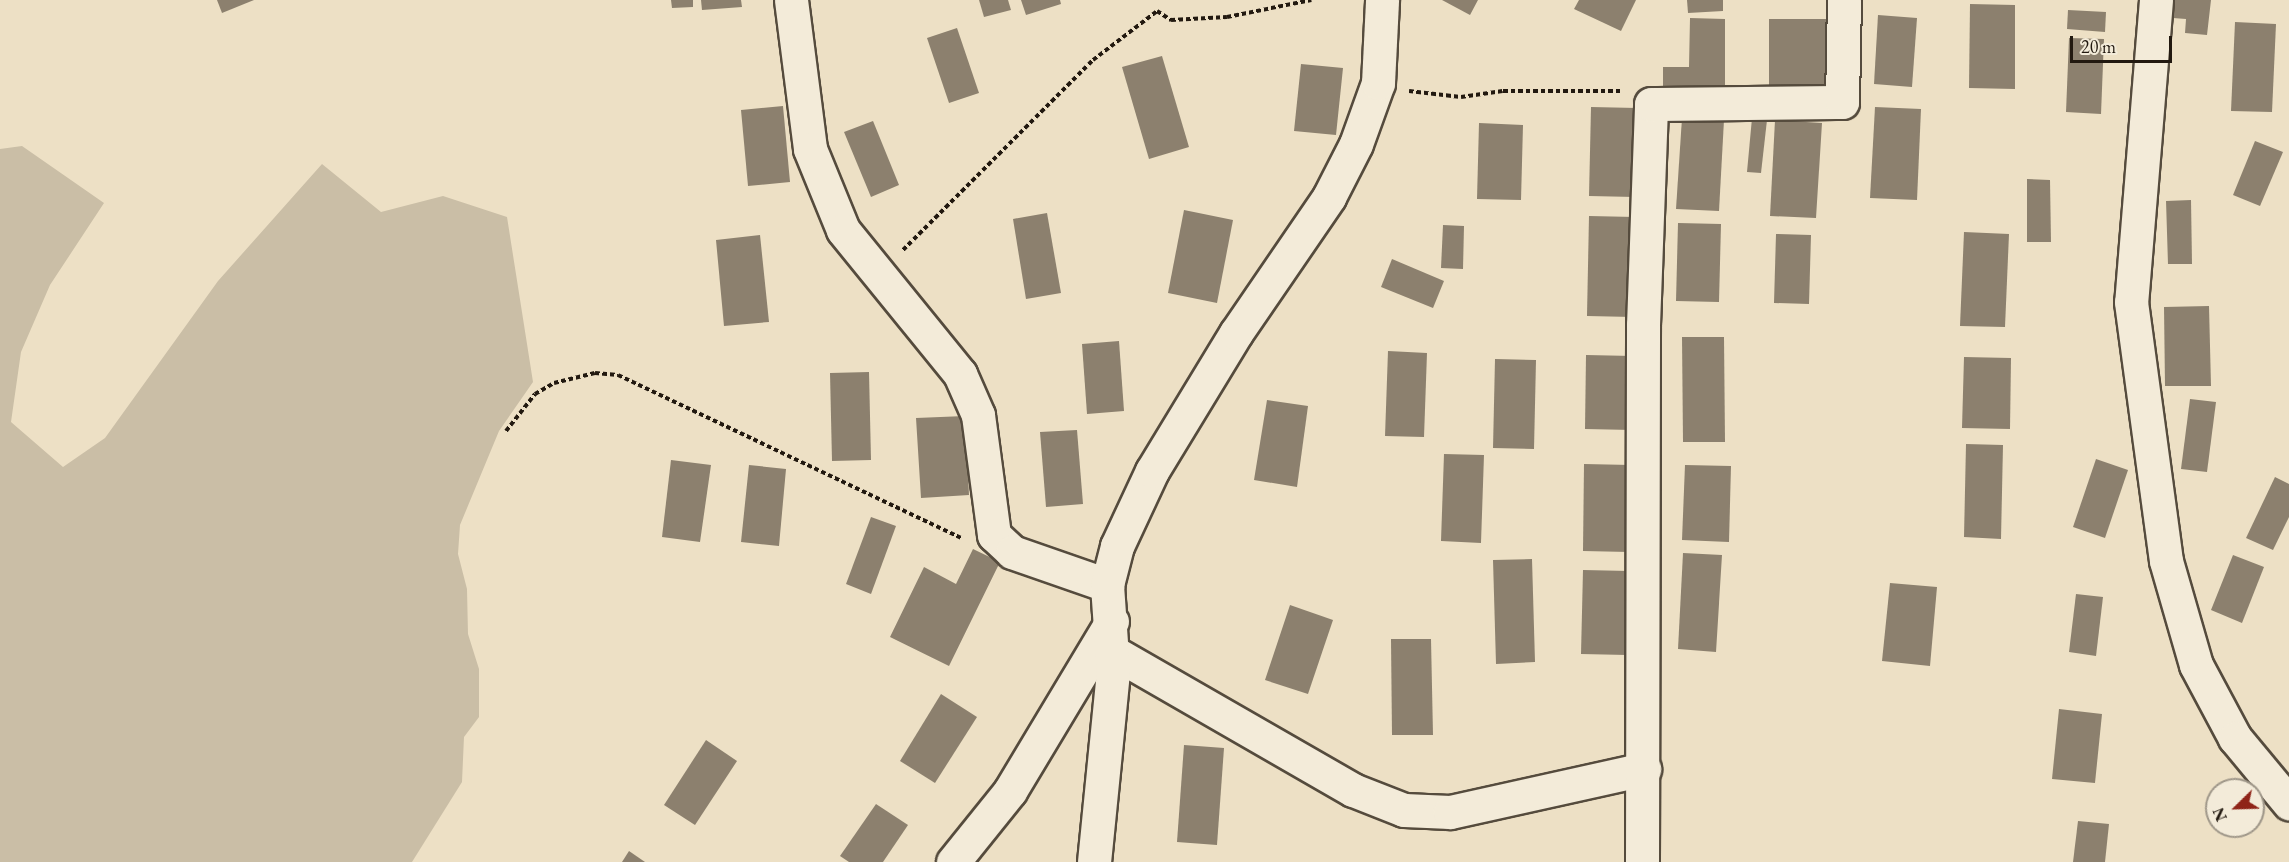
<!DOCTYPE html>
<style>
body{margin:0}
#map{position:relative;width:2289px;height:862px;overflow:hidden;background:#ede0c5;font-family:"EB Garamond",serif}
div>[style]{position:absolute}
.green>*{inset:0;background:#cabea6}
.building>*{inset:0;background:#8c806e}
.path>*{height:4px;margin-top:-2px;transform-origin:0;background:repeating-linear-gradient(90deg,#221910 0 4.5px,transparent 0 7.5px)}
.roads{filter:drop-shadow(2px 0 #554b3d) drop-shadow(-2px 0 #554b3d) drop-shadow(0 2px #554b3d) drop-shadow(0 -2px #554b3d)}
.minor>*{height:33px;margin:-16.5px;padding:0 16.5px;transform-origin:16.5px;border-radius:16.5px;background:#f3ebd9}
span{translate:-50% -50%;white-space:nowrap;text-align:center;line-height:1.15;-webkit-text-stroke:4.5px #f3ebd9;paint-order:stroke}
.north{position:absolute;left:2205px;top:778px;width:60px;height:60px;box-sizing:border-box;background:#f3ebd9;border:2px solid #9f9789;border-radius:50%;rotate:247deg;font-size:16px;font-weight:700;line-height:24px;text-align:center;color:#221910}
.north::after{content:'';display:block;margin:auto;width:21px;height:27px;background:#8f2418;clip-path:polygon(50% 0,100% 100%,50% 72%,0 100%)}
.scale{position:absolute;left:2070px;top:36px;width:102px;height:27px;box-sizing:border-box;border:3px solid #221910;border-top:0;padding-left:8px;font-size:18px;line-height:21px;white-space:nowrap;color:#221910;-webkit-text-stroke:4px #f3ebd9;paint-order:stroke}
</style>
<div id="map">
<div class="green">
<i style="clip-path:polygon(22px 146px,104px 203px,50px 285px,21px 352px,11px 422px,63px 467px,105px 438px,218px 281px,322px 164px,381px 212px,443px 196px,507px 217px,533px 382px,499px 431px,460px 525px,458px 554px,467px 589px,468px 634px,479px 669px,479px 717px,464px 737px,462px 782px,412px 862px,0 862px,0 149px)"></i>
</div>
<div class="building">
<i style="clip-path:polygon(217px 0,254px 0,222px 13px)"></i>
<i style="clip-path:polygon(671px 0,693px 0,693px 7px,672px 8px)"></i>
<i style="clip-path:polygon(701px 0,741px 0,742px 7px,702px 10px)"></i>
<i style="clip-path:polygon(979px 0,1008px 0,1011px 10px,984px 17px)"></i>
<i style="clip-path:polygon(1021px 0,1060px 0,1061px 4px,1026px 15px)"></i>
<i style="clip-path:polygon(1442px 0,1478px 0,1470px 15px)"></i>
<i style="clip-path:polygon(1579px 0,1636px 0,1621px 31px,1574px 9px)"></i>
<i style="clip-path:polygon(1687px 0,1723px 0,1723px 11px,1688px 13px)"></i>
<i style="clip-path:polygon(2175px 0,2211px 0,2207px 35px,2185px 33px,2186px 19px,2173px 18px)"></i>
<i style="clip-path:polygon(1970px 4px,2015px 5px,2015px 89px,1969px 88px)"></i>
<i style="clip-path:polygon(2068px 10px,2106px 12px,2105px 32px,2067px 29px)"></i>
<i style="clip-path:polygon(1878px 15px,1917px 18px,1912px 87px,1874px 84px)"></i>
<i style="clip-path:polygon(1690px 18px,1725px 19px,1725px 87px,1663px 87px,1663px 67px,1689px 67px)"></i>
<i style="clip-path:polygon(1769px 19px,1832px 19px,1832px 89px,1769px 88px)"></i>
<i style="clip-path:polygon(2235px 22px,2276px 24px,2272px 112px,2231px 111px)"></i>
<i style="clip-path:polygon(957px 28px,979px 93px,949px 103px,927px 38px)"></i>
<i style="clip-path:polygon(2069px 38px,2104px 39px,2101px 114px,2066px 112px)"></i>
<i style="clip-path:polygon(1162px 56px,1189px 147px,1149px 159px,1122px 67px)"></i>
<i style="clip-path:polygon(1301px 64px,1343px 68px,1336px 135px,1294px 131px)"></i>
<i style="clip-path:polygon(783px 106px,790px 182px,748px 186px,741px 110px)"></i>
<i style="clip-path:polygon(1591px 107px,1637px 108px,1635px 197px,1589px 196px)"></i>
<i style="clip-path:polygon(1875px 107px,1921px 109px,1917px 200px,1870px 198px)"></i>
<i style="clip-path:polygon(1682px 118px,1724px 120px,1719px 211px,1676px 209px)"></i>
<i style="clip-path:polygon(1752px 118px,1767px 120px,1761px 173px,1747px 172px)"></i>
<i style="clip-path:polygon(1775px 120px,1822px 123px,1816px 218px,1770px 216px)"></i>
<i style="clip-path:polygon(873px 121px,899px 185px,871px 197px,844px 132px)"></i>
<i style="clip-path:polygon(1479px 123px,1523px 125px,1521px 200px,1477px 199px)"></i>
<i style="clip-path:polygon(2255px 141px,2283px 152px,2260px 206px,2233px 195px)"></i>
<i style="clip-path:polygon(2027px 179px,2050px 180px,2051px 242px,2027px 242px)"></i>
<i style="clip-path:polygon(2191px 200px,2192px 264px,2168px 264px,2166px 201px)"></i>
<i style="clip-path:polygon(1184px 210px,1233px 220px,1217px 303px,1168px 293px)"></i>
<i style="clip-path:polygon(1047px 213px,1061px 293px,1026px 299px,1013px 219px)"></i>
<i style="clip-path:polygon(1589px 216px,1635px 217px,1633px 317px,1587px 316px)"></i>
<i style="clip-path:polygon(1678px 223px,1721px 224px,1719px 302px,1676px 301px)"></i>
<i style="clip-path:polygon(1443px 225px,1464px 226px,1463px 269px,1441px 268px)"></i>
<i style="clip-path:polygon(1964px 232px,2009px 234px,2005px 327px,1960px 326px)"></i>
<i style="clip-path:polygon(1776px 234px,1811px 235px,1809px 304px,1774px 303px)"></i>
<i style="clip-path:polygon(760px 235px,769px 322px,724px 326px,716px 240px)"></i>
<i style="clip-path:polygon(1392px 259px,1444px 281px,1433px 308px,1381px 287px)"></i>
<i style="clip-path:polygon(2209px 306px,2211px 386px,2165px 386px,2164px 307px)"></i>
<i style="clip-path:polygon(1682px 337px,1724px 337px,1725px 442px,1683px 442px)"></i>
<i style="clip-path:polygon(1119px 341px,1124px 411px,1087px 414px,1082px 344px)"></i>
<i style="clip-path:polygon(1388px 351px,1427px 353px,1424px 437px,1385px 436px)"></i>
<i style="clip-path:polygon(1586px 355px,1633px 356px,1632px 430px,1585px 429px)"></i>
<i style="clip-path:polygon(1964px 357px,2011px 358px,2010px 429px,1962px 428px)"></i>
<i style="clip-path:polygon(1495px 359px,1536px 360px,1534px 449px,1493px 448px)"></i>
<i style="clip-path:polygon(869px 372px,871px 460px,832px 461px,830px 373px)"></i>
<i style="clip-path:polygon(2190px 399px,2216px 402px,2207px 472px,2181px 469px)"></i>
<i style="clip-path:polygon(1267px 400px,1308px 406px,1297px 487px,1254px 480px)"></i>
<i style="clip-path:polygon(965px 416px,969px 495px,921px 498px,916px 418px)"></i>
<i style="clip-path:polygon(1077px 430px,1083px 504px,1046px 507px,1040px 432px)"></i>
<i style="clip-path:polygon(1966px 444px,2003px 445px,2001px 539px,1964px 537px)"></i>
<i style="clip-path:polygon(1444px 454px,1484px 455px,1481px 543px,1441px 541px)"></i>
<i style="clip-path:polygon(2096px 459px,2128px 470px,2105px 538px,2073px 527px)"></i>
<i style="clip-path:polygon(671px 460px,711px 465px,700px 542px,662px 537px)"></i>
<i style="clip-path:polygon(1584px 464px,1631px 465px,1629px 552px,1583px 551px)"></i>
<i style="clip-path:polygon(749px 465px,786px 469px,779px 546px,741px 542px)"></i>
<i style="clip-path:polygon(1685px 465px,1731px 466px,1729px 542px,1682px 540px)"></i>
<i style="clip-path:polygon(2275px 477px,2289px 484px,2289px 517px,2273px 550px,2246px 538px)"></i>
<i style="clip-path:polygon(871px 517px,896px 526px,871px 594px,846px 584px)"></i>
<i style="clip-path:polygon(973px 549px,1000px 562px,949px 666px,890px 637px,924px 567px,956px 584px)"></i>
<i style="clip-path:polygon(1683px 553px,1722px 555px,1716px 652px,1678px 649px)"></i>
<i style="clip-path:polygon(2233px 555px,2264px 567px,2242px 623px,2211px 610px)"></i>
<i style="clip-path:polygon(1532px 559px,1535px 662px,1496px 664px,1493px 560px)"></i>
<i style="clip-path:polygon(1583px 570px,1629px 571px,1627px 655px,1581px 654px)"></i>
<i style="clip-path:polygon(1890px 583px,1937px 587px,1930px 666px,1882px 661px)"></i>
<i style="clip-path:polygon(2076px 594px,2103px 597px,2096px 656px,2069px 652px)"></i>
<i style="clip-path:polygon(1290px 605px,1333px 620px,1308px 694px,1265px 680px)"></i>
<i style="clip-path:polygon(1391px 639px,1431px 639px,1433px 735px,1392px 735px)"></i>
<i style="clip-path:polygon(941px 694px,977px 717px,935px 783px,900px 761px)"></i>
<i style="clip-path:polygon(2059px 709px,2102px 714px,2095px 783px,2052px 779px)"></i>
<i style="clip-path:polygon(706px 740px,737px 761px,695px 825px,664px 805px)"></i>
<i style="clip-path:polygon(1184px 745px,1224px 748px,1217px 845px,1177px 842px)"></i>
<i style="clip-path:polygon(876px 804px,908px 825px,883px 862px,849px 862px,840px 856px)"></i>
<i style="clip-path:polygon(2078px 821px,2109px 824px,2105px 862px,2073px 862px)"></i>
<i style="clip-path:polygon(629px 851px,645px 862px,622px 862px)"></i>
</div>
<div class="path">
<i style="left:1409px;top:91px;width:52px;rotate:6.6deg"></i>
<i style="left:1461px;top:97px;width:42px;rotate:-8.1deg"></i>
<i style="left:1503px;top:91px;width:117px"></i>
<i style="left:903px;top:250px;width:269px;rotate:-45deg"></i>
<i style="left:1093px;top:60px;width:81px;rotate:-37.4deg"></i>
<i style="left:1157px;top:11px;width:17px;rotate:33deg"></i>
<i style="left:1171px;top:20px;width:56px;rotate:-3.1deg"></i>
<i style="left:1227px;top:17px;width:86px;rotate:-11.4deg"></i>
<i style="left:506px;top:431px;width:47px;rotate:-51.9deg"></i>
<i style="left:535px;top:394px;width:22px;rotate:-30deg"></i>
<i style="left:554px;top:383px;width:42px;rotate:-13.7deg"></i>
<i style="left:595px;top:373px;width:23px;rotate:5deg"></i>
<i style="left:618px;top:375px;width:380px;rotate:25.4deg"></i>
</div>
<div class="roads">
<div class="minor">
<i style="left:791px;top:0;width:150px;rotate:82.7deg"></i>
<i style="left:810px;top:149px;width:87px;rotate:67.8deg"></i>
<i style="left:843px;top:230px;width:186px;rotate:50.9deg"></i>
<i style="left:960px;top:374px;width:45px;rotate:66.3deg"></i>
<i style="left:978px;top:415px;width:121px;rotate:82.4deg"></i>
<i style="left:994px;top:535px;width:25px;rotate:43deg"></i>
<i style="left:1012px;top:552px;width:101px;rotate:19.2deg"></i>
<i style="left:2156px;top:0;width:303px;rotate:94.7deg"></i>
<i style="left:2131px;top:302px;width:261px;rotate:82.3deg"></i>
<i style="left:2166px;top:561px;width:108px;rotate:73.9deg"></i>
<i style="left:2196px;top:665px;width:83px;rotate:61.9deg"></i>
<i style="left:2235px;top:738px;width:85px;rotate:50.3deg"></i>
<i style="left:1113px;top:652px;width:277px;rotate:29.9deg"></i>
<i style="left:1353px;top:790px;width:55px;rotate:21.4deg"></i>
<i style="left:1404px;top:810px;width:46px;rotate:2.5deg"></i>
<i style="left:1450px;top:812px;width:199px;rotate:-12.5deg"></i>
<i style="left:953px;top:862px;width:91px;rotate:-51.2deg"></i>
<i style="left:1010px;top:791px;width:198px;rotate:-59deg"></i>
<i style="left:1094px;top:862px;width:192px;rotate:-84.3deg"></i>
<i style="left:1113px;top:671px;width:86px;rotate:-94deg"></i>
<i style="left:1107px;top:585px;width:40px;rotate:-75.6deg"></i>
<i style="left:1117px;top:546px;width:83px;rotate:-65deg"></i>
<i style="left:1152px;top:471px;width:162px;rotate:-58.7deg"></i>
<i style="left:1236px;top:333px;width:165px;rotate:-55.6deg"></i>
<i style="left:1329px;top:197px;width:59px;rotate:-63deg"></i>
<i style="left:1356px;top:144px;width:65px;rotate:-70.2deg"></i>
<i style="left:1378px;top:83px;width:83px;rotate:-87.2deg"></i>
<i style="left:1642px;top:862px;width:537px;rotate:-89.89deg"></i>
<i style="left:1643px;top:325px;width:221px;rotate:-87.9deg"></i>
<i style="left:1651px;top:104px;width:191px;rotate:-0.6deg"></i>
<i style="left:1842px;top:102px;width:102px;rotate:-88.9deg"></i>
</div>
</div>
<div class="north">N</div>
<div class="scale">20 m</div>
</div>
